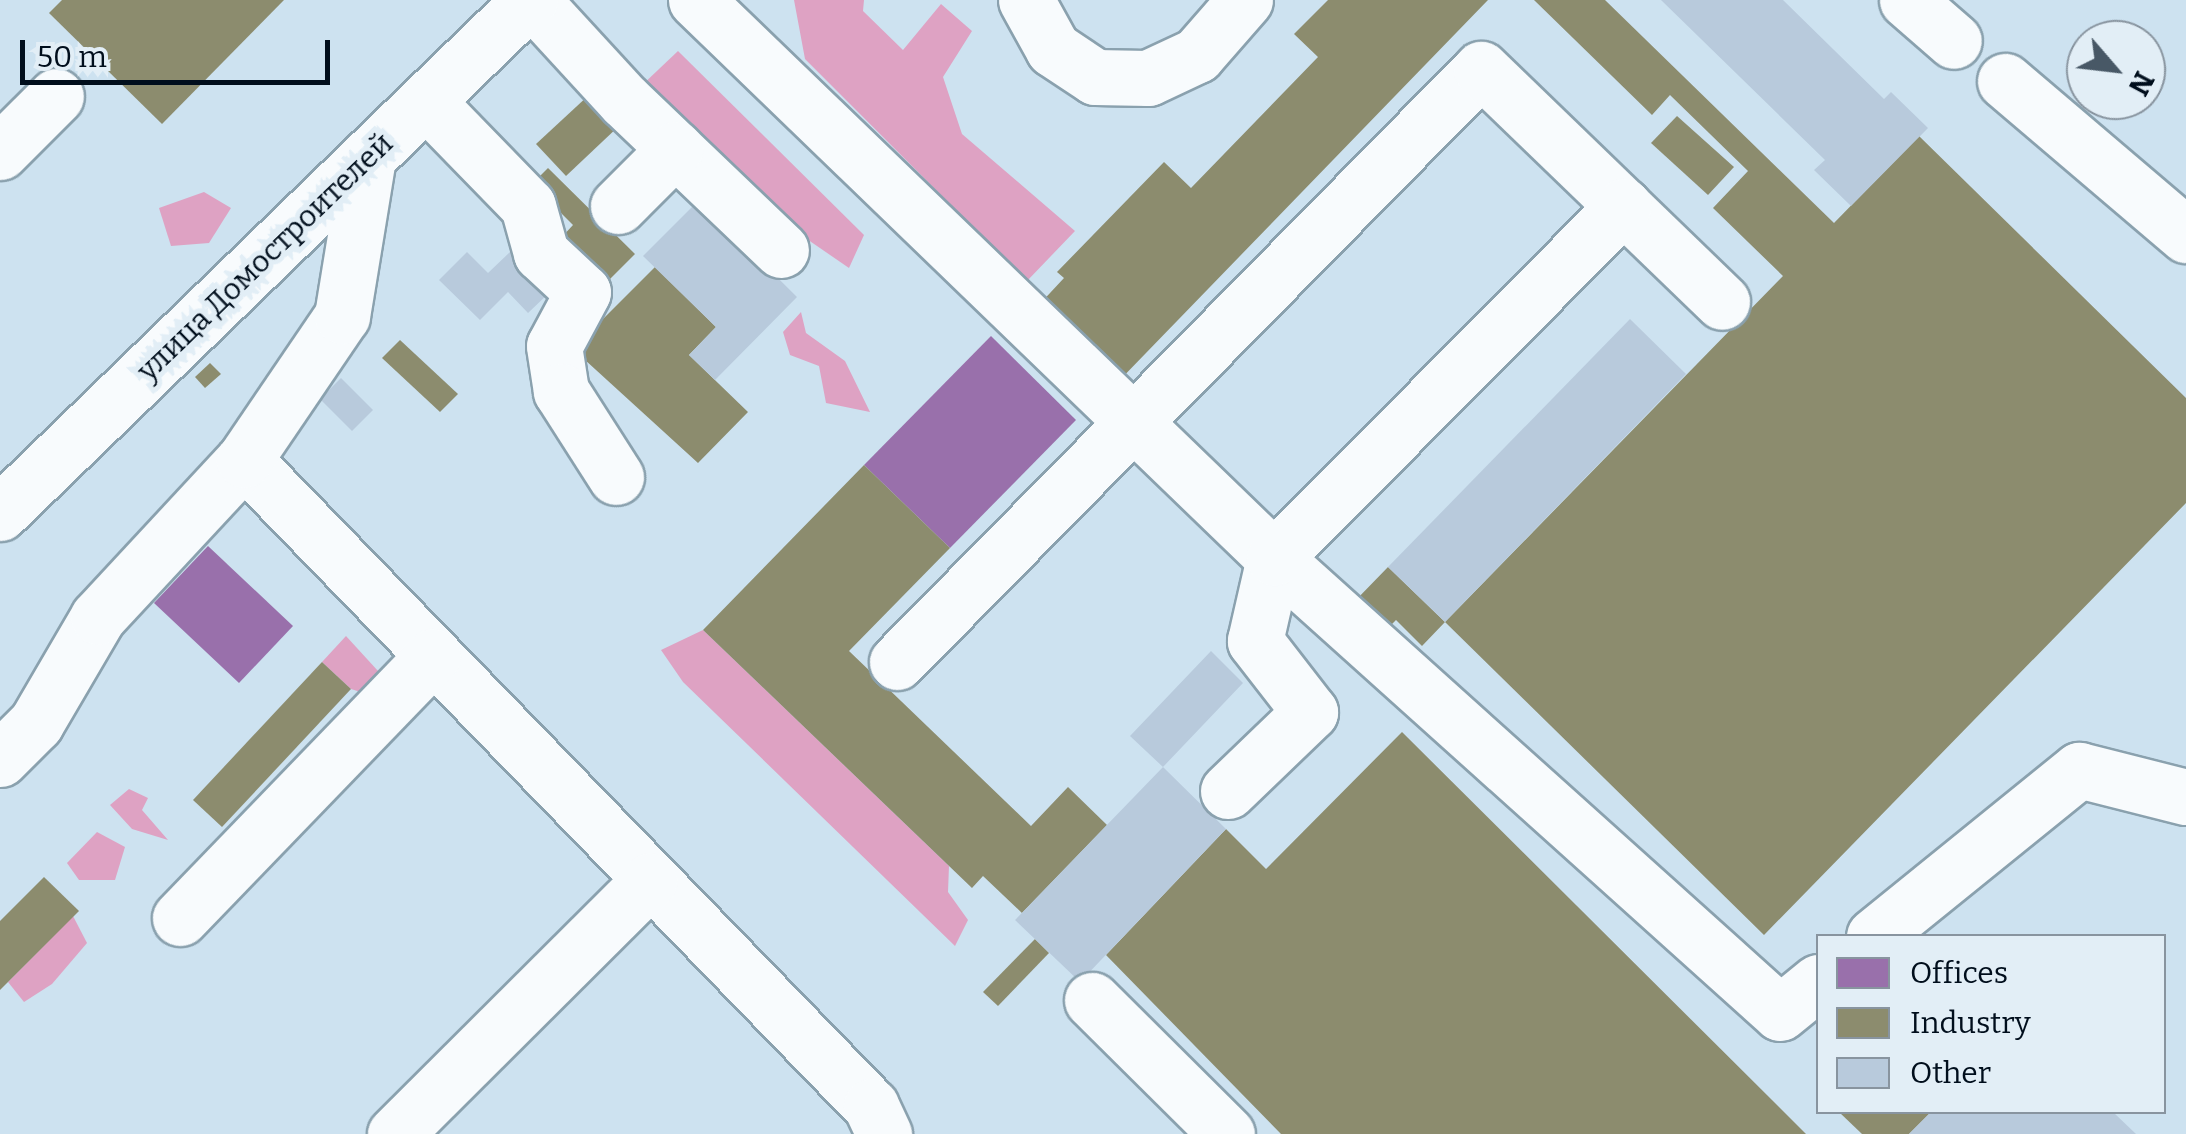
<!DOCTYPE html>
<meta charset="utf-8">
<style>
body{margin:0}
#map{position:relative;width:2186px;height:1134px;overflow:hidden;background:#cde2f0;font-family:Bitter,serif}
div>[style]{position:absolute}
.forest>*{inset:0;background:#dea2c3}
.offices>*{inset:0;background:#9970ab}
.industry>*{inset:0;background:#8c8c6e}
.building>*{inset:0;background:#b8cadc}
.roads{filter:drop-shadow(2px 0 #8aa1ae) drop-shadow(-2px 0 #8aa1ae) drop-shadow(0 2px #8aa1ae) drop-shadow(0 -2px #8aa1ae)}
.minor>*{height:55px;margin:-27.5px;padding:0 27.5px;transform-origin:27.5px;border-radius:27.5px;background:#f8fbfd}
span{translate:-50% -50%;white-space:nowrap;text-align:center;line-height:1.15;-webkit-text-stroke:10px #e2eef6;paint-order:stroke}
.street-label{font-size:30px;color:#000e1c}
.legend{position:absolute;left:1816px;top:934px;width:350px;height:180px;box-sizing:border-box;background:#e2eef6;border:2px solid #88949f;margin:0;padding:12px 18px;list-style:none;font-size:30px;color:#000e1c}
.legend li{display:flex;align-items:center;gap:20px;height:50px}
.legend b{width:50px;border:2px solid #88949f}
.north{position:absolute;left:2066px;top:20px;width:100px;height:100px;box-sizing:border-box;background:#e2eef6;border:2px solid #88949f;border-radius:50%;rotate:118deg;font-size:28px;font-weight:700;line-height:40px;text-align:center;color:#000e1c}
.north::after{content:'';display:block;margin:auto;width:35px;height:45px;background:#485866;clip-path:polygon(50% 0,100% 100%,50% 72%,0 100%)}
.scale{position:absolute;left:20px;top:40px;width:310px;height:45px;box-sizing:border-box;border:5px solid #000e1c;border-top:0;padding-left:12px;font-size:30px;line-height:35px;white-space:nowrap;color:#000e1c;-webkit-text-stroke:8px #e2eef6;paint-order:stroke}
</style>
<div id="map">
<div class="forest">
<i style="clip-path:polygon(794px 0,864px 0,863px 11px,903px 50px,941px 4px,972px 31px,943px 77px,962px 134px,1075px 231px,1027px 281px,805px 59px)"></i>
<i style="clip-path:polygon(678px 51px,864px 235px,849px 268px,785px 224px,639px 88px)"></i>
<i style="clip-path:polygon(204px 192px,231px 208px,209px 243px,171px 246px,159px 208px)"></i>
<i style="clip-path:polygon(801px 312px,806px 333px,845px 361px,870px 412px,826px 403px,819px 366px,790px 355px,783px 332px)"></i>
<i style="clip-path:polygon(703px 630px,949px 866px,948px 892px,968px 920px,955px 946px,683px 682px,661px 650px)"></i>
<i style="clip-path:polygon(346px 636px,389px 683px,370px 695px,351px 689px,322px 662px)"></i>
<i style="clip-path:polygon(129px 789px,148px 798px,142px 810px,168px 840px,132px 829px,110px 805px)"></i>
<i style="clip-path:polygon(97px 832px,125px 847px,115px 880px,79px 880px,67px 863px)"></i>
<i style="clip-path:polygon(73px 916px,87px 943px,52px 984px,24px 1002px,8px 982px)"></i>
</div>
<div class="offices">
<i style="clip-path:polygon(991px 336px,1076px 420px,950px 548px,864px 465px)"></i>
<i style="clip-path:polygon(208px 546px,293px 626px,239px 683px,154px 603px)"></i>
</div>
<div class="industry">
<i style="clip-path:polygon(62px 0,284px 0,162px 124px,49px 13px)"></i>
<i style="clip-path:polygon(1328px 0,1488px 0,1115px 385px,1036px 308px,1064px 278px,1057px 272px,1164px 162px,1191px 188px,1318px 57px,1294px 34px)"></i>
<i style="clip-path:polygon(1534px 0,1605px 0,1834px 223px,1919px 136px,2186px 398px,2186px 503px,1764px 935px,1445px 622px,1783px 276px,1713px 208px,1748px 171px,1670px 95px,1652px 115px)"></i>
<i style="clip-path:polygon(590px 94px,620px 125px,566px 176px,536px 144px)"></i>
<i style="clip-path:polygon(1677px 116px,1734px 167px,1708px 195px,1651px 143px)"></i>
<i style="clip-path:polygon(548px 168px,635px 254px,605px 284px,560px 239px,573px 225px,532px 184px)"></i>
<i style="clip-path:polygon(655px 267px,716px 327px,689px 355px,748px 412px,698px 463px,573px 349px)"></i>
<i style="clip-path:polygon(400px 340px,458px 394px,440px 412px,382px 358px)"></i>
<i style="clip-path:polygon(210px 363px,221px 374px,205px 388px,195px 377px)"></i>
<i style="clip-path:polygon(864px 465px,950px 548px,849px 651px,1031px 826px,1068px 787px,1107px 825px,1022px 913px,983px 876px,972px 888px,703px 630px)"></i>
<i style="clip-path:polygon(1388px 567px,1445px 622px,1422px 646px,1396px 620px,1384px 632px,1354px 602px)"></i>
<i style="clip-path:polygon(322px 662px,351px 689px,222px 827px,193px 800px)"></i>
<i style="clip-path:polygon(1402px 732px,1772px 1100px,1806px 1134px,1281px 1134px,1106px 955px,1226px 829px,1266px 869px)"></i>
<i style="clip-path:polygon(44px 877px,79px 911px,0 990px,0 921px)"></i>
<i style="clip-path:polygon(1035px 939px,1049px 953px,998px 1006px,983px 992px)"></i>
<i style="clip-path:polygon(1839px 1112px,1931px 1112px,1909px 1134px,1862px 1134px)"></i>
</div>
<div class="building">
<i style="clip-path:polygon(1661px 0,1783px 0,1884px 99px,1891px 92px,1928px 128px,1851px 206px,1814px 170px,1825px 160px)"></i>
<i style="clip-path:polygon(699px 200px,797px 297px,715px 380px,689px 355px,716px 327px,643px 256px)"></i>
<i style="clip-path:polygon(467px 252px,488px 273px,510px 252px,550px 292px,528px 313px,508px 292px,480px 320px,439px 280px)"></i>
<i style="clip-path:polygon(1630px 319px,1686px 374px,1445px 622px,1388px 567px)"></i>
<i style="clip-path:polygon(341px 378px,373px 410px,352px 431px,320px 399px)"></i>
<i style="clip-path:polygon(1211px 651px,1243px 683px,1163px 767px,1226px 829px,1080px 982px,1015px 920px,1163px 767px,1130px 736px)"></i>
<i style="clip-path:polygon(1931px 1112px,2113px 1112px,2136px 1134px,1909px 1134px)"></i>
</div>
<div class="roads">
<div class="minor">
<i style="left:532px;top:0;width:136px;rotate:47.4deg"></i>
<i style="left:624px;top:100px;width:217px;rotate:43.7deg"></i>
<i style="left:696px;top:0;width:803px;rotate:43.99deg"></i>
<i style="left:1274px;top:558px;width:680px;rotate:41.96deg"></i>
<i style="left:1780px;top:1013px;width:49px;rotate:-39.2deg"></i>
<i style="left:1026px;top:0;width:56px;rotate:61.1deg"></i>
<i style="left:1053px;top:49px;width:50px;rotate:33.7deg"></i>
<i style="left:1095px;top:77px;width:53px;rotate:1.1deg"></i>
<i style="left:1148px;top:78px;width:54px;rotate:-25.1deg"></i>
<i style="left:1197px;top:55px;width:73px;rotate:-48.9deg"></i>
<i style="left:1907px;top:0;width:62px;rotate:41.1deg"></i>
<i style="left:2005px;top:81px;width:238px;rotate:40.4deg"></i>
<i style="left:426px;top:101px;width:146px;rotate:45.8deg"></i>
<i style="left:528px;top:206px;width:49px;rotate:74.5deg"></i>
<i style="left:541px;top:253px;width:57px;rotate:42.9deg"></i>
<i style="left:583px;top:292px;width:61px;rotate:118.2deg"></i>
<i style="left:554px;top:346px;width:46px;rotate:81.2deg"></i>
<i style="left:561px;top:391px;width:102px;rotate:57.4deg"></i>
<i style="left:0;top:152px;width:79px;rotate:-45deg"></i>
<i style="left:618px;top:206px;width:81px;rotate:-45deg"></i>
<i style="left:244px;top:460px;width:900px;rotate:45.86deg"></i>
<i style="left:871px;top:1106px;width:31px;rotate:65deg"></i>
<i style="left:0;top:513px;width:738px;rotate:-44.07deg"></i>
<i style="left:897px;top:662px;width:832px;rotate:-45.44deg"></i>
<i style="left:1481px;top:69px;width:335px;rotate:44deg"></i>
<i style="left:0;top:759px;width:51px;rotate:-45deg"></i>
<i style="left:36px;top:723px;width:123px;rotate:-59.7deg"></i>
<i style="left:98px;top:617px;width:214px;rotate:-47.1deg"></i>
<i style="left:244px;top:460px;width:174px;rotate:-55.8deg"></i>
<i style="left:342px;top:316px;width:161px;rotate:-80.7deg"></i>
<i style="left:1228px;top:791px;width:114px;rotate:-43.9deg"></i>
<i style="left:1310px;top:712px;width:90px;rotate:-127.8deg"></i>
<i style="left:1255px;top:641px;width:85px;rotate:-77.1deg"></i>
<i style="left:1274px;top:558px;width:496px;rotate:-45.2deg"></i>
<i style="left:180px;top:918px;width:364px;rotate:-46deg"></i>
<i style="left:1874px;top:936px;width:264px;rotate:-39deg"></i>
<i style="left:2079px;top:770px;width:110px;rotate:14.2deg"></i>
<i style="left:1092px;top:1000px;width:190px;rotate:44.8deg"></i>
<i style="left:395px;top:1134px;width:359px;rotate:-44.9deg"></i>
</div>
</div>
<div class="street-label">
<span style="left:265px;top:257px;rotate:-44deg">улица Домостроителей</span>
</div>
<ul class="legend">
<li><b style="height:28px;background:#9970ab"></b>Offices</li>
<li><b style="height:28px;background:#8c8c6e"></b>Industry</li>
<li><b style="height:28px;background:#b8cadc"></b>Other</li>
</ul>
<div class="north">N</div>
<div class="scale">50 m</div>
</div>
